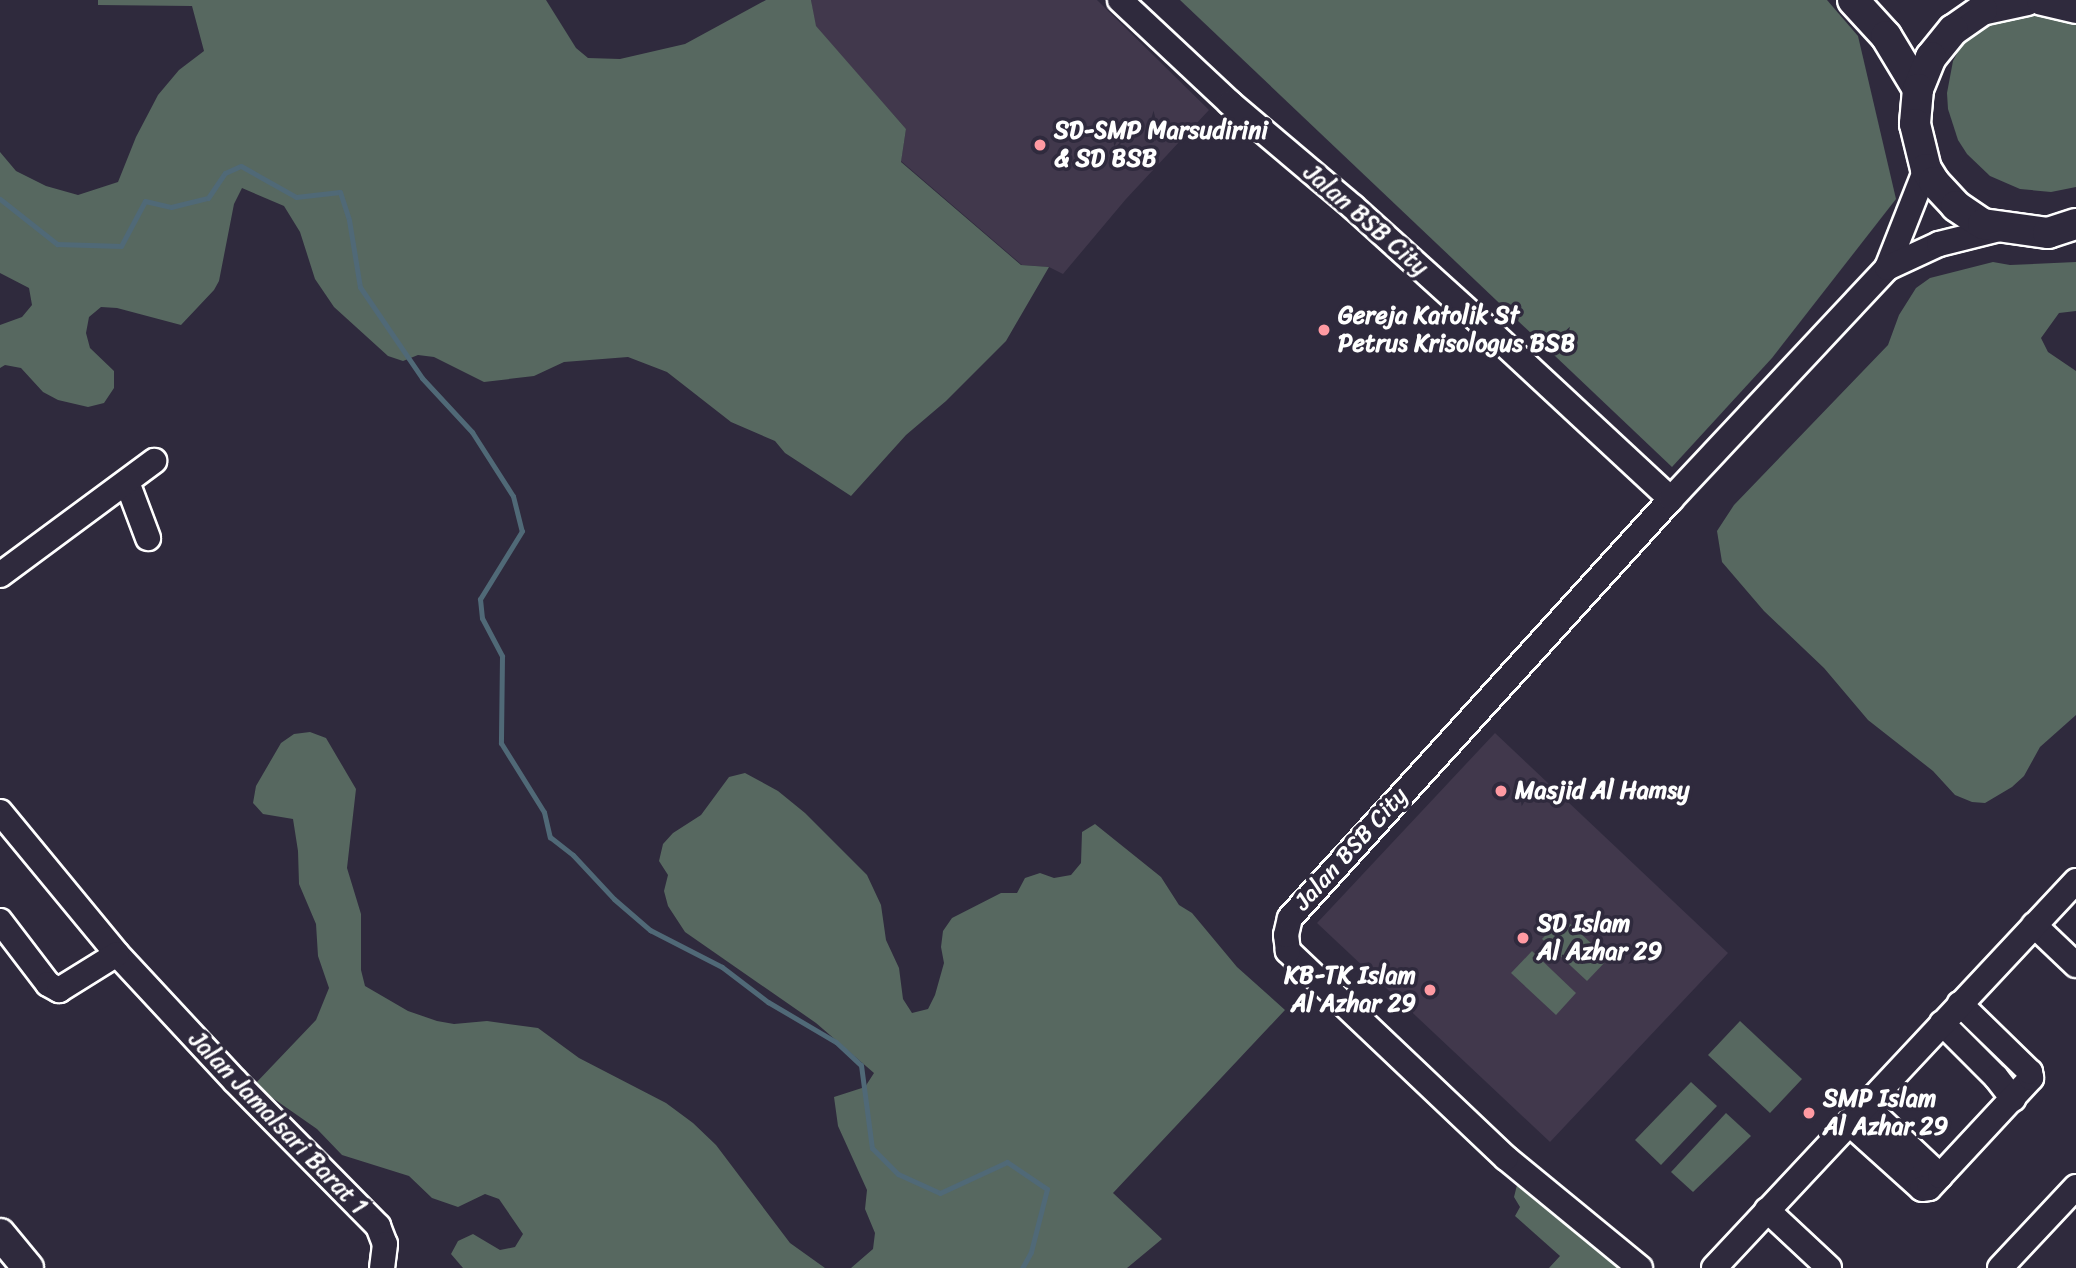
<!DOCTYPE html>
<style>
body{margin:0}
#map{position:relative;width:2076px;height:1268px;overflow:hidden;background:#2f2a3d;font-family:Sriracha,sans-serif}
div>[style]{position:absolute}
.built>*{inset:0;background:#41384c}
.green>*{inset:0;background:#576860}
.stream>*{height:5px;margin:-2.5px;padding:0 2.5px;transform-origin:2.5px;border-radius:2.5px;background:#506977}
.roads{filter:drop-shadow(2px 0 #fff) drop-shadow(-2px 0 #fff) drop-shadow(0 2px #fff) drop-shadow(0 -2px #fff)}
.minor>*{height:24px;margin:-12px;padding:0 12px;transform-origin:12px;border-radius:12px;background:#2f2a3d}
.major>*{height:30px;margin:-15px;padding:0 15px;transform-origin:15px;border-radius:15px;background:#2f2a3d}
.dots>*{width:19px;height:19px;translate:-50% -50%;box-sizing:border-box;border:4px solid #2f2a3d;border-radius:50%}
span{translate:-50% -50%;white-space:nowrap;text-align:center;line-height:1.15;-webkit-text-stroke:7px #2f2a3d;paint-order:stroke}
.poi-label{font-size:24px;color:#fff;font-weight:700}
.left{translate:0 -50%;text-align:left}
.right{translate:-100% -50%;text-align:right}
.street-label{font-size:24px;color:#fff}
</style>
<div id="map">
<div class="built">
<i style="clip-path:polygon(811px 0,1097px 0,1209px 110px,1126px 199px,1063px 274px,1049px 267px,1022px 265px,901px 161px,906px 129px,815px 26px)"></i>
<i style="clip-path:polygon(1495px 733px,1728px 953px,1550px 1142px,1317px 923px)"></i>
</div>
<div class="green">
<i style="clip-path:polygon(98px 0,546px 0,576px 48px,588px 58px,620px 59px,685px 44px,766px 0,811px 0,816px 26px,906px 129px,901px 162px,1021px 265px,1049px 267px,1006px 341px,946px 401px,906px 435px,851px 496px,785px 453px,775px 441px,731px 422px,667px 372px,628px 357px,564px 362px,534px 376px,484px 382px,434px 357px,418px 355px,403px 361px,388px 356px,334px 307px,315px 279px,300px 232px,284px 206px,242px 188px,234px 204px,219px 281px,214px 290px,181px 325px,117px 308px,101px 307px,89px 317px,86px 333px,90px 348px,114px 371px,114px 388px,104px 403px,88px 407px,58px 400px,43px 392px,21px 368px,5px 365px,0 368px,0 325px,22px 317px,32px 305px,29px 288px,0 273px,0 152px,16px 171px,46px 186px,78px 195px,118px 182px,136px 137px,158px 95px,179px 70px,204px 51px,192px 6px,98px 5px)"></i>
<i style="clip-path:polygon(1180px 0,1827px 0,1858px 36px,1896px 199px,1772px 358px,1672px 467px)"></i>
<i style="clip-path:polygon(2076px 1px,2076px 187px,2051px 192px,2020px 189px,1990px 176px,1967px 154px,1958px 140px,1948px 109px,1947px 93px,1953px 61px,1968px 33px,2007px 4px)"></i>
<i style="clip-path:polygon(1993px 262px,2010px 265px,2076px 262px,2076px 311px,2059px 313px,2041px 338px,2048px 352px,2076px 371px,2076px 715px,2040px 747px,2024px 776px,2012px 787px,1985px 803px,1972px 802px,1955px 795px,1933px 771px,1868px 720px,1824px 668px,1764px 611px,1722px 562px,1717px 531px,1734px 505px,1888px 345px,1899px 315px,1916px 288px,1930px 278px)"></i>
<i style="clip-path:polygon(310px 732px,326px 738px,356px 789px,347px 868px,361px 914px,361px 970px,365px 986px,408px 1011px,437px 1021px,454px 1024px,487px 1021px,538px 1028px,579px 1058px,666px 1103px,693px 1123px,716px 1145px,790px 1243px,825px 1268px,463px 1268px,451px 1254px,458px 1241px,473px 1234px,500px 1250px,515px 1247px,523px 1234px,499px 1199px,485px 1194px,458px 1207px,432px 1198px,409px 1176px,342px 1155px,317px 1129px,254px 1085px,316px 1020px,329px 988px,318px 956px,316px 924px,299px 884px,298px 851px,293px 819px,263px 814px,253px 803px,256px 786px,281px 743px,294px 734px)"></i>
<i style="clip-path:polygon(745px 773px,778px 791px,805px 813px,867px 875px,881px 905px,886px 940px,899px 968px,903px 999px,912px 1013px,928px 1009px,935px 995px,944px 963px,941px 947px,943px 931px,952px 918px,1001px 893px,1017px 893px,1025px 878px,1040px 873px,1054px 878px,1071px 875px,1081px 863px,1082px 832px,1095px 824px,1161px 877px,1179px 905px,1192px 913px,1237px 967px,1285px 1010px,1113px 1193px,1162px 1239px,1127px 1268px,851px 1268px,873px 1249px,875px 1233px,865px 1209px,867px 1190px,838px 1126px,834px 1097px,865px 1087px,874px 1073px,816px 1023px,685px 932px,668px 906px,664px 891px,668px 875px,659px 861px,663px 844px,673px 833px,701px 815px,729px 777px)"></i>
<i style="clip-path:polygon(1563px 917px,1608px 959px,1587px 981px,1542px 939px)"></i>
<i style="clip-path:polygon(1532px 951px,1576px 993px,1556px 1015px,1511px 973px)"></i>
<i style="clip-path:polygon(1740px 1021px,1802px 1079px,1770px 1113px,1708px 1055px)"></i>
<i style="clip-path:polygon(1691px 1082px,1717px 1106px,1661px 1165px,1635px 1140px)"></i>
<i style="clip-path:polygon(1726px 1113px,1751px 1136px,1693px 1192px,1671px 1172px)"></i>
<i style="clip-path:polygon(1517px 1185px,1528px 1190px,1589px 1237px,1620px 1268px,1549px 1268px,1560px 1256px,1515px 1216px,1520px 1207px,1514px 1197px)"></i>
</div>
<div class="stream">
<i style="left:0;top:199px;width:73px;rotate:38.3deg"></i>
<i style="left:57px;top:244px;width:64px;rotate:1.8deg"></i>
<i style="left:121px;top:246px;width:51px;rotate:-61.9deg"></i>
<i style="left:145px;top:201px;width:27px;rotate:13deg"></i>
<i style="left:171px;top:207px;width:38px;rotate:-14deg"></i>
<i style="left:208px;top:198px;width:30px;rotate:-56deg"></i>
<i style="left:225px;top:173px;width:17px;rotate:-24deg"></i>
<i style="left:241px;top:166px;width:63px;rotate:29.4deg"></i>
<i style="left:296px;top:197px;width:44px;rotate:-6.5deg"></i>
<i style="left:340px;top:192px;width:29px;rotate:72deg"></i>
<i style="left:349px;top:220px;width:68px;rotate:80.7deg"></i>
<i style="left:360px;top:287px;width:110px;rotate:55.7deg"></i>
<i style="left:422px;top:378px;width:74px;rotate:47.2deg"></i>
<i style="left:472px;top:432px;width:76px;rotate:57.4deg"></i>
<i style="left:513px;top:496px;width:36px;rotate:76deg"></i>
<i style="left:522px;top:531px;width:80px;rotate:121.7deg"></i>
<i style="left:480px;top:599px;width:19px;rotate:84deg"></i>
<i style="left:482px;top:618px;width:43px;rotate:62.2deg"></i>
<i style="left:502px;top:656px;width:87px;rotate:90.7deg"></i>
<i style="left:501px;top:743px;width:81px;rotate:58.1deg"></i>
<i style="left:544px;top:812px;width:26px;rotate:77deg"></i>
<i style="left:550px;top:837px;width:29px;rotate:38deg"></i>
<i style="left:573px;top:855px;width:60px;rotate:47deg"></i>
<i style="left:614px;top:899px;width:48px;rotate:40.7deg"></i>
<i style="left:650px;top:930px;width:81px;rotate:27.2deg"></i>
<i style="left:722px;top:967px;width:58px;rotate:37.3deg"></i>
<i style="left:768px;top:1002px;width:79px;rotate:30.5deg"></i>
<i style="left:836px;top:1042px;width:34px;rotate:43deg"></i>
<i style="left:861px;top:1065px;width:84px;rotate:82.5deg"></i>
<i style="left:872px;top:1148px;width:37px;rotate:45deg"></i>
<i style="left:898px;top:1174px;width:46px;rotate:24.3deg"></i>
<i style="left:940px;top:1193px;width:74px;rotate:-24.8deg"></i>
<i style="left:1007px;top:1162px;width:48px;rotate:34deg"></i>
<i style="left:1047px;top:1189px;width:65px;rotate:104.3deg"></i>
<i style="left:1031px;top:1252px;width:18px;rotate:119deg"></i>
</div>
<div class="roads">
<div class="minor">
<i style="left:1120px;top:0;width:151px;rotate:43.1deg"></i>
<i style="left:1230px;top:103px;width:161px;rotate:40.2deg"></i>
<i style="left:1353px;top:207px;width:167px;rotate:42.1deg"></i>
<i style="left:1477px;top:319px;width:265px;rotate:42.9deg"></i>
<i style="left:1887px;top:268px;width:106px;rotate:-68.5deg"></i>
<i style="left:127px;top:482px;width:60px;rotate:69.4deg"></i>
<i style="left:0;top:575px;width:192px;rotate:-36.5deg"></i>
<i style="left:0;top:812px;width:184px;rotate:50.5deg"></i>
<i style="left:117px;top:954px;width:173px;rotate:47.1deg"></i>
<i style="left:235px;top:1081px;width:204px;rotate:45.4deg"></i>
<i style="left:378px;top:1226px;width:19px;rotate:69deg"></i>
<i style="left:385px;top:1244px;width:24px;rotate:97deg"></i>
<i style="left:0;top:921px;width:79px;rotate:52.7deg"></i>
<i style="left:48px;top:984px;width:13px;rotate:29deg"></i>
<i style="left:59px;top:990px;width:68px;rotate:-31.8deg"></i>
<i style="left:2034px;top:925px;width:58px;rotate:43.6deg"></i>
<i style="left:1942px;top:1023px;width:76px;rotate:45deg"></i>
<i style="left:1996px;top:1077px;width:28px;rotate:52deg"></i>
<i style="left:1849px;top:1123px;width:98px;rotate:42.1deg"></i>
<i style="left:1922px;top:1189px;width:7px;rotate:-8deg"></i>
<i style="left:1929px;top:1188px;width:16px;rotate:-47deg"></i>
<i style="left:1940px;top:1176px;width:103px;rotate:-136.6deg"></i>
<i style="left:1940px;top:1176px;width:134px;rotate:-47.1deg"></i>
<i style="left:2031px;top:1078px;width:6px;rotate:-99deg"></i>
<i style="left:2030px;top:1072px;width:98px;rotate:-135.8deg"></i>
<i style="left:1767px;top:1210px;width:85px;rotate:43.1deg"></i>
<i style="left:1640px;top:1268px;width:173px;rotate:-140.6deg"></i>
<i style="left:1506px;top:1158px;width:301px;rotate:-136.5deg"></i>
<i style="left:1288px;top:951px;width:16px;rotate:-97deg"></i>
<i style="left:1286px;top:935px;width:17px;rotate:-77deg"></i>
<i style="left:1290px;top:918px;width:566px;rotate:-47.72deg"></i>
<i style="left:1671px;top:499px;width:316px;rotate:-46.9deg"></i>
<i style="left:1887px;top:268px;width:57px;rotate:-24.8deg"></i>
<i style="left:1939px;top:244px;width:66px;rotate:-14deg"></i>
<i style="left:1714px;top:1268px;width:530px;rotate:-46.91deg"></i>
<i style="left:2000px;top:1268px;width:111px;rotate:-46.8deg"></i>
</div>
<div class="major">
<i style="left:1853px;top:0;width:49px;rotate:47.5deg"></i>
<i style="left:1886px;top:36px;width:62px;rotate:58.9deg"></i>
<i style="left:2027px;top:0;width:46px;rotate:167.5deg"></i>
<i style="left:1982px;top:10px;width:35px;rotate:145deg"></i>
<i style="left:1953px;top:30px;width:35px;rotate:129deg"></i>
<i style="left:1931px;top:57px;width:35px;rotate:112deg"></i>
<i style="left:1918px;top:89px;width:35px;rotate:95deg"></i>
<i style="left:1915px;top:124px;width:46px;rotate:76.3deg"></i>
<i style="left:1926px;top:169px;width:15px;rotate:58deg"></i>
<i style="left:1934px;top:182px;width:33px;rotate:47deg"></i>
<i style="left:1956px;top:206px;width:32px;rotate:34deg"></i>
<i style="left:1983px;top:224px;width:66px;rotate:7.9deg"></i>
<i style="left:2048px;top:233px;width:29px;rotate:-18deg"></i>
<i style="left:2042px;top:0;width:35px;rotate:13deg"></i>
<i style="left:0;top:1234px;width:44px;rotate:50.5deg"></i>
</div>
</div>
<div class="dots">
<i style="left:1040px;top:145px;background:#ff9aa2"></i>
<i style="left:1324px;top:330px;background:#ff9aa2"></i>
<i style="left:1501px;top:791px;background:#ff9aa2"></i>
<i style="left:1523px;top:938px;background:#ff9aa2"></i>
<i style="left:1430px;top:990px;background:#ff9aa2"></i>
<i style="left:1809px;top:1113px;background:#ff9aa2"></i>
</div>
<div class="poi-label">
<span class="left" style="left:1054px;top:145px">SD-SMP Marsudirini<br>&amp; SD BSB</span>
<span class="left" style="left:1338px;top:330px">Gereja Katolik St<br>Petrus Krisologus BSB</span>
<span class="left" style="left:1515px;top:791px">Masjid Al Hamsy</span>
<span class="left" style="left:1537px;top:938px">SD Islam<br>Al Azhar 29</span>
<span class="right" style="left:1416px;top:990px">KB-TK Islam<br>Al Azhar 29</span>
<span class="left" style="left:1823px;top:1113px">SMP Islam<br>Al Azhar 29</span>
</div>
<div class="street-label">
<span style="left:1366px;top:220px;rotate:41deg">Jalan BSB City</span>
<span style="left:1351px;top:849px;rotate:-48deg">Jalan BSB City</span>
<span style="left:278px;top:1123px;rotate:46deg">Jalan Jamalsari Barat 1</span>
</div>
</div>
